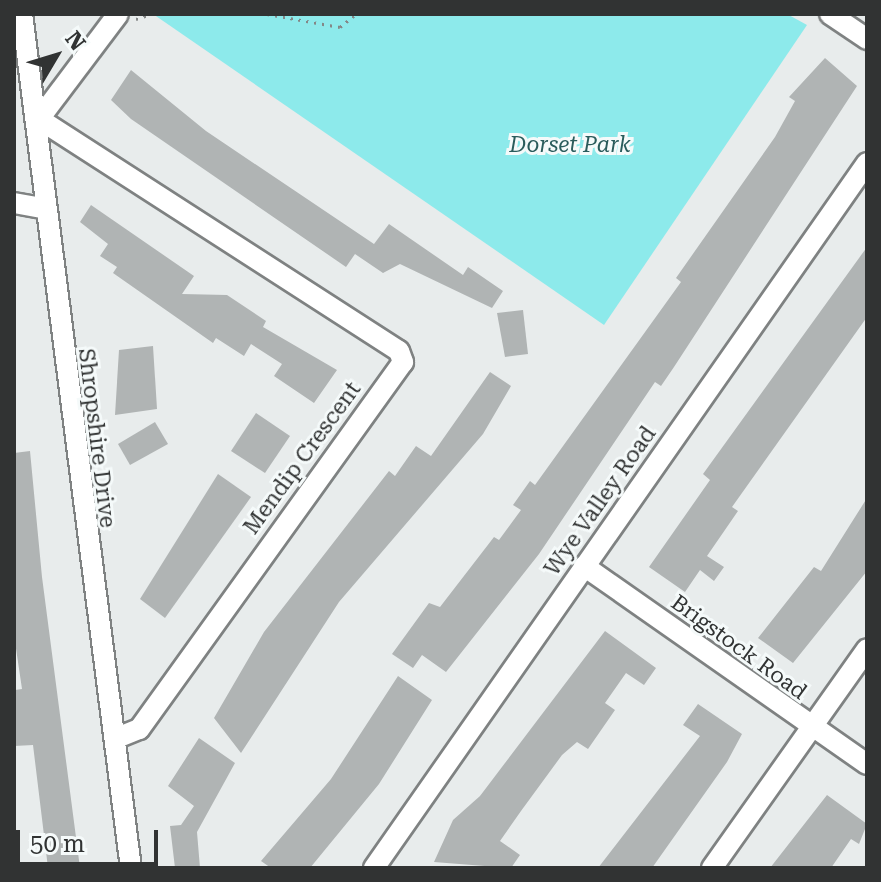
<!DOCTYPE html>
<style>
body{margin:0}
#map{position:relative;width:881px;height:882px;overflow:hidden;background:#e8ecec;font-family:"Roboto Serif",serif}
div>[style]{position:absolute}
.green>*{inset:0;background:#8deaeb}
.building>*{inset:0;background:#b0b4b4}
.path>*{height:3px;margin-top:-1.5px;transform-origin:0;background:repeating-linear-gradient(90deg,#848787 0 2px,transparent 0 8px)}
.roads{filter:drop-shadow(2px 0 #7f8282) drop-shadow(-2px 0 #7f8282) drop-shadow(0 2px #7f8282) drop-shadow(0 -2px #7f8282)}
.minor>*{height:20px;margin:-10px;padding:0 10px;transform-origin:10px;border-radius:10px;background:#fff}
span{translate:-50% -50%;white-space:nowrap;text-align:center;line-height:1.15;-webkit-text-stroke:6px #f5fafa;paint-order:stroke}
.park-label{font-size:22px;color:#2a5c5c;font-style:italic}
.street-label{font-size:22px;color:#313333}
.frame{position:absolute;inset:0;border:16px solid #313333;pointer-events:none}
.north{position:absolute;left:16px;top:16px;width:80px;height:80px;-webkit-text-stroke:6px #f5fafa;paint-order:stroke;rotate:52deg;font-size:22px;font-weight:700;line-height:32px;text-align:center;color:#313333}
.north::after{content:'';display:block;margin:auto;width:28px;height:36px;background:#313333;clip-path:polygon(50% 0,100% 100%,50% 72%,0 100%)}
.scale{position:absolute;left:16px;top:830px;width:142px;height:36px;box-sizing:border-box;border:4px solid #313333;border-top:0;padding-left:10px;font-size:24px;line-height:28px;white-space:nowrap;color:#313333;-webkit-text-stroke:6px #f5fafa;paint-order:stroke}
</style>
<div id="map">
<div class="green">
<i style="clip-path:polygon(153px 14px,787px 14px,807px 25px,604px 325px)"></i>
</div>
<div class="building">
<i style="clip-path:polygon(825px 58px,857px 86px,674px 367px,661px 386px,655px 382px,539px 554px,446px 672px,422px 655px,413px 668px,392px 654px,429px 603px,440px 607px,494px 537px,499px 540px,521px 510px,513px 505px,530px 481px,535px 485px,681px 282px,676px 278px,775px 137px,795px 101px,789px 97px)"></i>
<i style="clip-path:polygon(131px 70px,206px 131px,374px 244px,389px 224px,463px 275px,468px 267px,503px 291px,492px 308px,400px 264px,383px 273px,355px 254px,346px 267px,131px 119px,111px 100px)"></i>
<i style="clip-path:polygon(91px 205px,194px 276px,182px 294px,227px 295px,266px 321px,263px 327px,337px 370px,314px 403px,274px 376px,282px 364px,251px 344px,244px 356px,216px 338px,213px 343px,113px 273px,117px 267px,100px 256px,108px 244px,80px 222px)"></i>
<i style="clip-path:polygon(867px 247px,867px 317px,732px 507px,738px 511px,707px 556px,724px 567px,714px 581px,700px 570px,685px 592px,649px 567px,710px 480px,703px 474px)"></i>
<i style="clip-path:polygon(523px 310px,528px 354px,505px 357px,497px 313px)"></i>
<i style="clip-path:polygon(153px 346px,157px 409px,115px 415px,119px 350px)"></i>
<i style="clip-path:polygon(490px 372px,511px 386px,483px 434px,339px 602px,241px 753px,214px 718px,264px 632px,389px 471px,395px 476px,416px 446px,431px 456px)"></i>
<i style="clip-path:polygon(256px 413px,290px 436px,265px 473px,231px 451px)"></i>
<i style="clip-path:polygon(155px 422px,168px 444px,130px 465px,118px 444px)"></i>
<i style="clip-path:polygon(30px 451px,42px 577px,80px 868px,48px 868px,33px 745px,14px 746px,15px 690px,22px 689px,14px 635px,14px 453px)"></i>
<i style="clip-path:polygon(218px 474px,251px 497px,165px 618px,140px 599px)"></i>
<i style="clip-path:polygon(867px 498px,867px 571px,793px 663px,758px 638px,814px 567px,821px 571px)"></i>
<i style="clip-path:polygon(605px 631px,656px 668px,644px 685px,626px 673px,605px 703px,615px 710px,588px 749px,577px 742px,562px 755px,521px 811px,500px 841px,520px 855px,511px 868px,434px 862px,453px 820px,480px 796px)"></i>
<i style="clip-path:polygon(398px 676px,432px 700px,379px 784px,310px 868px,271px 868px,261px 861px,331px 779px)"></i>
<i style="clip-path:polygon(698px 704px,742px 734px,727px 762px,652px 868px,598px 868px,700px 736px,683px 725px)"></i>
<i style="clip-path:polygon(199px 738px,235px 763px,197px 832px,200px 868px,175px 868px,170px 826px,181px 825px,194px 806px,168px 786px)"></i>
<i style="clip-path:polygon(827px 795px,867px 824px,859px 844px,851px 839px,831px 868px,770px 868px)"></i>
</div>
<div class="path">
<i style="left:267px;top:14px;width:74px;rotate:10.1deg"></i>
<i style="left:340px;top:27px;width:21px;rotate:-39deg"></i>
<i style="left:136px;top:19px;width:16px;rotate:-18deg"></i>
</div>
<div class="roads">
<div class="minor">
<i style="left:22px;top:14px;width:861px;rotate:82.73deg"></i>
<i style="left:830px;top:14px;width:45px;rotate:34deg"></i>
<i style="left:39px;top:119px;width:428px;rotate:32.8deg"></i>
<i style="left:399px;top:351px;width:12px;rotate:70deg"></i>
<i style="left:403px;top:362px;width:452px;rotate:125.7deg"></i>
<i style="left:139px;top:729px;width:24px;rotate:158deg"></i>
<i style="left:39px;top:119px;width:131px;rotate:-53deg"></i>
<i style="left:14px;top:203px;width:29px;rotate:10deg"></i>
<i style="left:584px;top:566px;width:345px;rotate:35deg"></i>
<i style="left:374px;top:868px;width:860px;rotate:-55.04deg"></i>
<i style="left:712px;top:868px;width:268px;rotate:-54.7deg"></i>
</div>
</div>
<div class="park-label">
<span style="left:570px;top:145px">Dorset Park</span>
</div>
<div class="street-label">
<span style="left:97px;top:438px;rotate:83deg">Shropshire Drive</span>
<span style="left:302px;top:458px;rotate:-54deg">Mendip Crescent</span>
<span style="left:600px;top:501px;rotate:-55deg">Wye Valley Road</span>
<span style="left:739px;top:647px;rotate:36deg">Brigstock Road</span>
</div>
<div class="frame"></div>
<div class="north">N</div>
<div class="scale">50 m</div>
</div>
